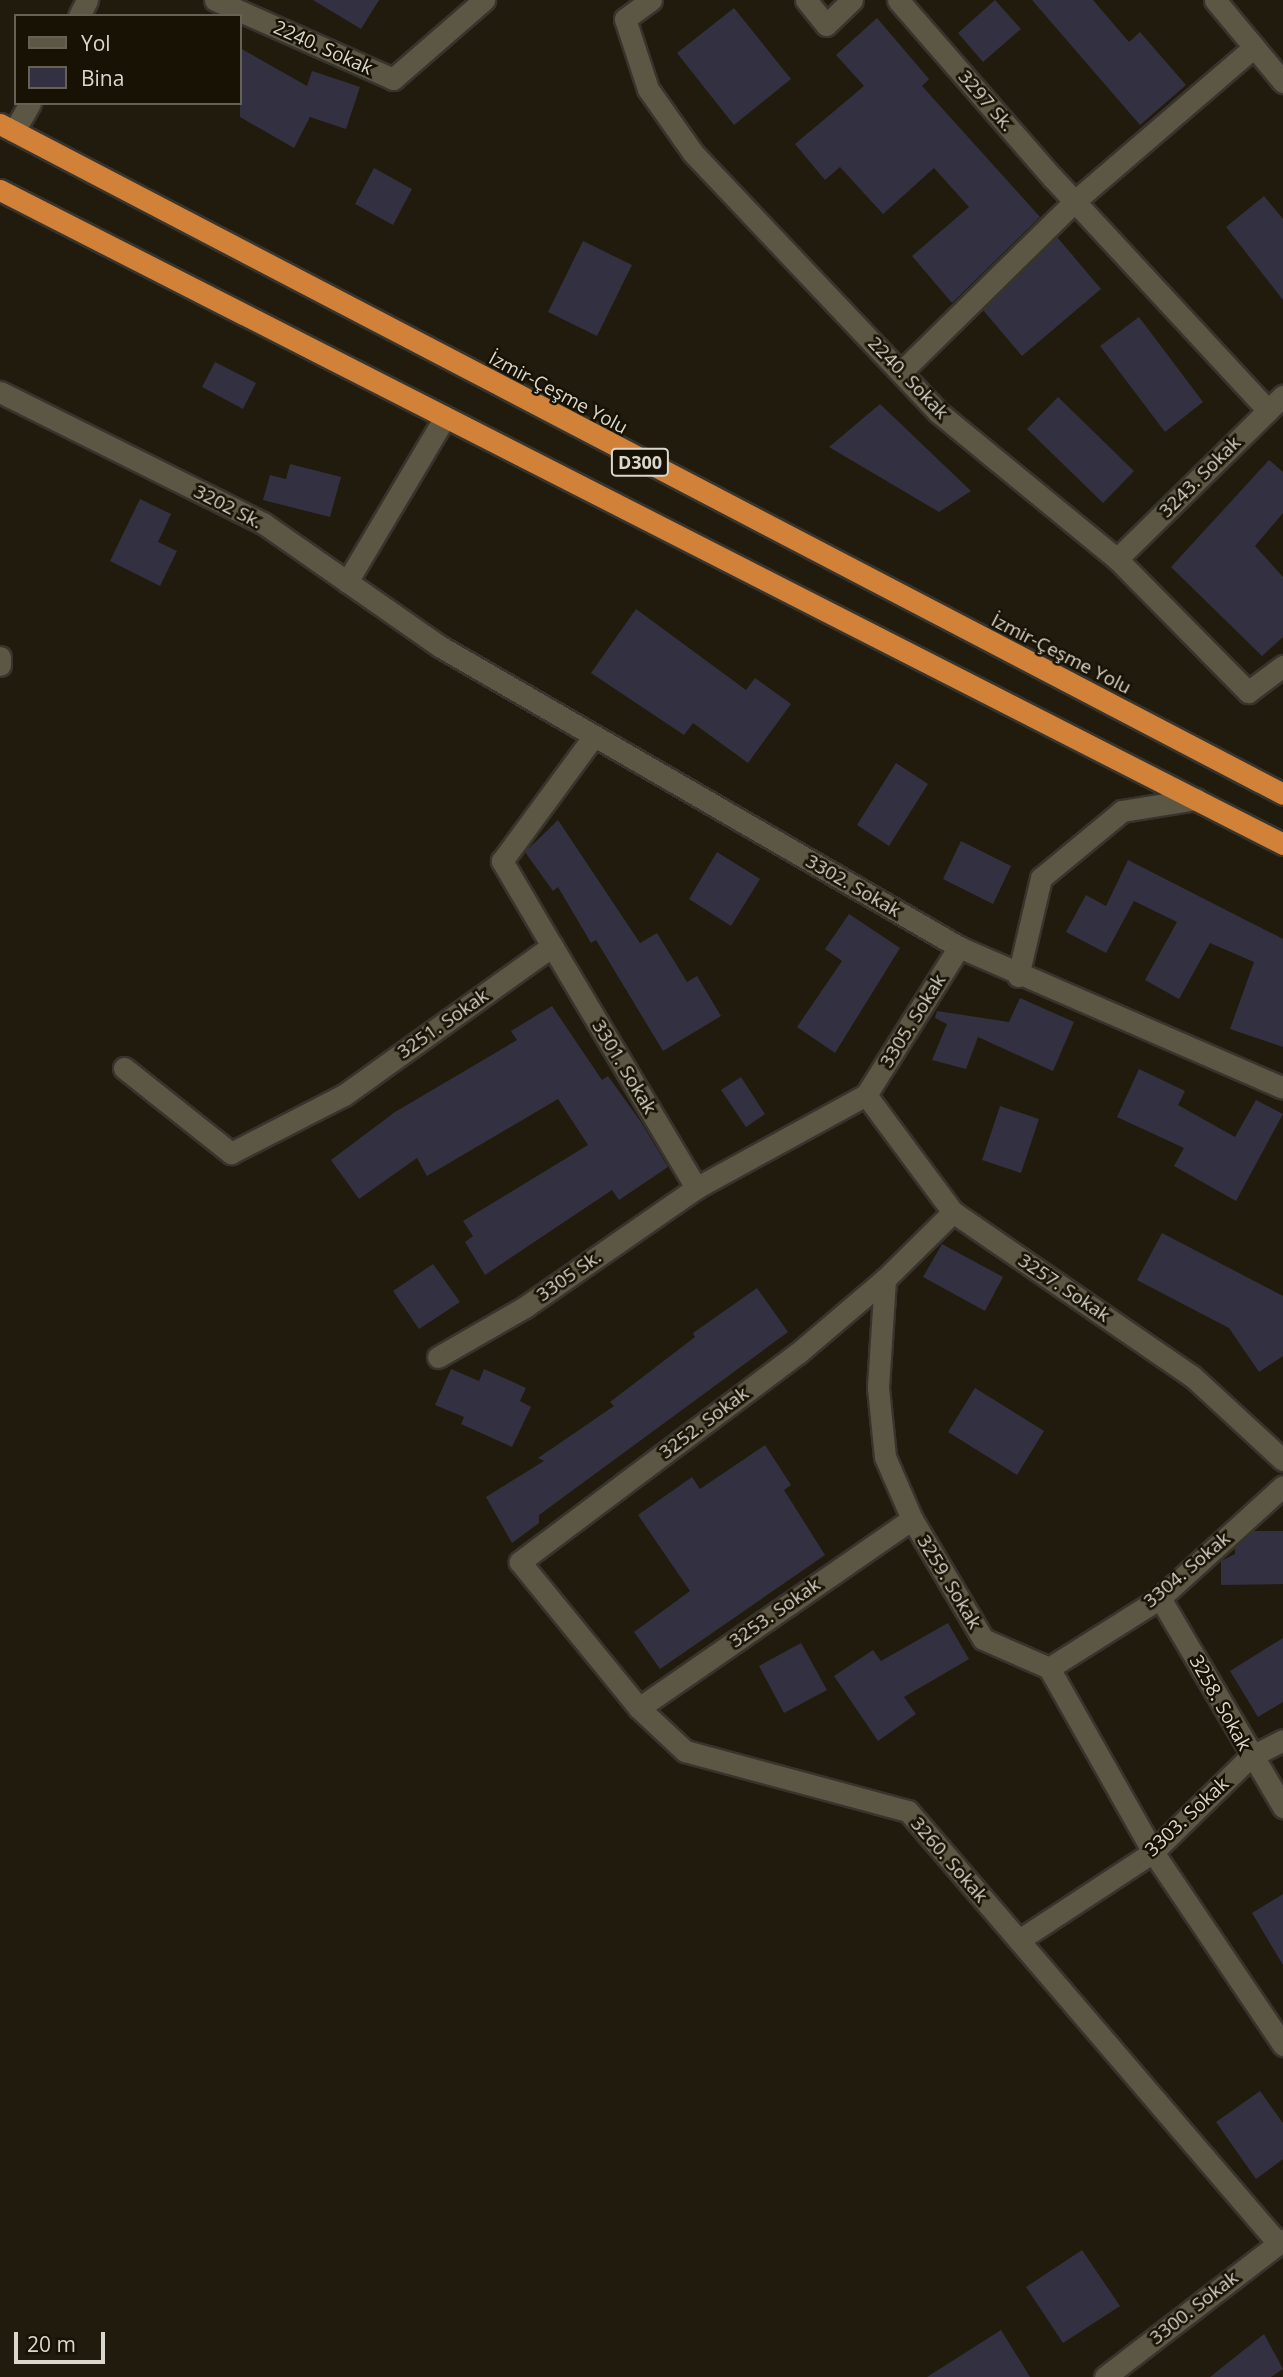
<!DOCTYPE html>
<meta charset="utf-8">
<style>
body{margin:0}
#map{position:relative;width:1283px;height:2377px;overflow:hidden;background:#201b0c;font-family:"Open Sans",sans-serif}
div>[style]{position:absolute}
.building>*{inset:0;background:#333141}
.roads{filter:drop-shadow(2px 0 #38342d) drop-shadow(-2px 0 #38342d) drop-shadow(0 2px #38342d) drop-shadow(0 -2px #38342d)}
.street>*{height:21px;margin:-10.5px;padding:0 10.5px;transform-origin:10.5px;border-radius:10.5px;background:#5c5745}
.secondary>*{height:21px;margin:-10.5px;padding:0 10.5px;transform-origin:10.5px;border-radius:10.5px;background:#5c5745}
.highway>*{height:21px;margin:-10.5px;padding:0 10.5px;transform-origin:10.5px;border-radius:10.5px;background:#d18238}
span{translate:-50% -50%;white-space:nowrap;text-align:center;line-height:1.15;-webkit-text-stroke:5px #171204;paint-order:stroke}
.shield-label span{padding:2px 5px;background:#171204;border:2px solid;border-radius:5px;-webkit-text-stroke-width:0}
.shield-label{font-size:18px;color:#dad7cd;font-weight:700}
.street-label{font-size:19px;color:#dad7cd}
.legend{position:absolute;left:14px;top:14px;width:228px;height:91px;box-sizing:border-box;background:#171204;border:2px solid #656154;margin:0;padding:9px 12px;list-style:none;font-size:21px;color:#dad7cd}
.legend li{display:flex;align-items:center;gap:14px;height:35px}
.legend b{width:35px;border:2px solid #656154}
.scale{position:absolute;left:14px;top:2332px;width:91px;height:32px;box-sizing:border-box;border:4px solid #dad7cd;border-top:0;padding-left:9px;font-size:21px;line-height:24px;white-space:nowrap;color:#dad7cd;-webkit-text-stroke:5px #171204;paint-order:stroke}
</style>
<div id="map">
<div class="building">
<i style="clip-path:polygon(313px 0,379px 0,361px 29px)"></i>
<i style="clip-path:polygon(995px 0,1021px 29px,983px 62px,958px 33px)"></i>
<i style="clip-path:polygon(1032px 0,1093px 0,1129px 42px,1140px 32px,1186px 85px,1140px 125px)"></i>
<i style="clip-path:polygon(734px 8px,791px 79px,734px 125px,677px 53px)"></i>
<i style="clip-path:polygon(877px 18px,929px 79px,922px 86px,1040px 217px,952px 303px,912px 256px,969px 207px,934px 168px,883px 214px,840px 167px,825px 180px,795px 144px,864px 86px,836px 55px)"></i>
<i style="clip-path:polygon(240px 48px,307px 86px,312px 71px,360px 87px,346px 129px,310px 117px,294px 148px,240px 117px)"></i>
<i style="clip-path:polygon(374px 168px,412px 189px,393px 225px,355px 204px)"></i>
<i style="clip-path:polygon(1264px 196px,1283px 219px,1283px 300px,1226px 227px)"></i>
<i style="clip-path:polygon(1057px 237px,1101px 289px,1022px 356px,983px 310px)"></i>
<i style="clip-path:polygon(583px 241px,632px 265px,597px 336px,548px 312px)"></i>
<i style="clip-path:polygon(1139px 317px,1203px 402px,1165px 432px,1100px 346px)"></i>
<i style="clip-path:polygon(215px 362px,256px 383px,243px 409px,202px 387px)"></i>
<i style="clip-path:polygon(1058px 397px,1134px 471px,1103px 503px,1027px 429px)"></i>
<i style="clip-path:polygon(880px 404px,971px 491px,939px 512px,829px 447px)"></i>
<i style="clip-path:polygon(1269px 460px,1283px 472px,1283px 513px,1255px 546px,1283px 577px,1283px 637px,1262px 656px,1171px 567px)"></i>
<i style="clip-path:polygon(290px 464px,341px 477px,330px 517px,263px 500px,270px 475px,286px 479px)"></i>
<i style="clip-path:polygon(140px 499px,171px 514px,158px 542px,177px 551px,160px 586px,110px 561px)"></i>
<i style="clip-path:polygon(636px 609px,746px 690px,755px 678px,791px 704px,748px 763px,693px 723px,684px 735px,591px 673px)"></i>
<i style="clip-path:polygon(896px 763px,928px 784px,889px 846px,857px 825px)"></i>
<i style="clip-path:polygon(558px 820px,640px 943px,657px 933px,687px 982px,697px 976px,721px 1016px,663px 1051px,596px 940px,591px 943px,558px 887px,553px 891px,525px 852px)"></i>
<i style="clip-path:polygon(961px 841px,1011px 866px,993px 904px,943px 879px)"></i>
<i style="clip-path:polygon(717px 852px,760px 879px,731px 926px,689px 899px)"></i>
<i style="clip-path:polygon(1128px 860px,1283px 939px,1283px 1047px,1230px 1029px,1254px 962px,1210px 943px,1179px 999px,1145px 980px,1177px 922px,1134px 901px,1106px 953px,1066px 932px,1086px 895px,1106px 906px)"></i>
<i style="clip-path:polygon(849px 914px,900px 948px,835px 1053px,797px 1027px,842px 961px,825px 949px)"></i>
<i style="clip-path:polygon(1020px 998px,1074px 1022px,1053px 1071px,978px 1037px,966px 1069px,932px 1060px,947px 1024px,935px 1018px,937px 1011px,1009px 1022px)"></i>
<i style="clip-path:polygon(552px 1006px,602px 1080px,608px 1076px,641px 1122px,668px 1167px,619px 1200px,612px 1190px,485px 1275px,465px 1242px,473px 1236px,463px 1221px,588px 1145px,558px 1099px,427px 1176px,417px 1158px,359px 1199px,331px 1160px,395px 1112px,517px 1040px,511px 1031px)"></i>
<i style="clip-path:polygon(1139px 1069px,1185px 1091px,1178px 1105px,1235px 1137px,1256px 1100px,1283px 1114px,1236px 1201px,1174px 1166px,1184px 1148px,1117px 1117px)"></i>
<i style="clip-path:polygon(741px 1077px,765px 1114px,746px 1127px,721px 1090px)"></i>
<i style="clip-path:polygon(1000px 1106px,1039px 1119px,1021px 1173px,982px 1160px)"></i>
<i style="clip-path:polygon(1162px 1233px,1283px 1296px,1283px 1356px,1259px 1372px,1229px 1328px,1137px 1280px)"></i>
<i style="clip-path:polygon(942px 1244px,1003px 1277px,985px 1311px,923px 1277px)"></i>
<i style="clip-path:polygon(433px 1264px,460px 1302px,419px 1329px,393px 1291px)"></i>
<i style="clip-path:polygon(757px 1288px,788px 1332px,539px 1515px,539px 1523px,512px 1543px,486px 1497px,544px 1461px,538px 1458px,614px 1406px,610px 1402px,695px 1337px,693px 1333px)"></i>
<i style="clip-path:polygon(451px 1369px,479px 1381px,484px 1369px,526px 1388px,520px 1401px,531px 1407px,512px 1447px,461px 1424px,464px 1417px,435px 1405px)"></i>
<i style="clip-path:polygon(975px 1388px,1044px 1431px,1017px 1475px,948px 1432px)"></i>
<i style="clip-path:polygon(765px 1445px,791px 1485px,784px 1490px,825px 1555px,660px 1669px,634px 1632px,690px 1591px,638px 1515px,692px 1477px,700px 1489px)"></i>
<i style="clip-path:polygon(1253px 1531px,1283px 1531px,1283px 1584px,1221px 1585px,1221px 1561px,1235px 1554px,1235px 1547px)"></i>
<i style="clip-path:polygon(948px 1623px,969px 1659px,904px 1697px,916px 1714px,878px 1741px,834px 1676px,873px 1650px,881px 1661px)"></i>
<i style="clip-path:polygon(1283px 1638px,1283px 1702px,1258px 1717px,1230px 1671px)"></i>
<i style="clip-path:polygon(801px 1643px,827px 1690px,784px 1713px,759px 1666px)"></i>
<i style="clip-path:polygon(1283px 1894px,1283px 1965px,1252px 1913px)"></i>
<i style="clip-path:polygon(1260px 2091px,1283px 2123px,1283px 2159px,1256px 2179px,1216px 2122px)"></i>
<i style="clip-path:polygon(1082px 2250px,1120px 2306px,1063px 2343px,1026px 2287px)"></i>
<i style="clip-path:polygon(1001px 2330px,1030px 2377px,927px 2377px)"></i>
<i style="clip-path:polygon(1264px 2334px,1283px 2369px,1271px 2377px,1210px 2377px)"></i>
</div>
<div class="roads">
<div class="street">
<i style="left:215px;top:0;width:195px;rotate:23.9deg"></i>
<i style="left:393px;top:79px;width:121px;rotate:-41deg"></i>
<i style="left:651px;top:0;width:32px;rotate:144deg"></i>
<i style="left:625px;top:19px;width:74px;rotate:71.8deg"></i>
<i style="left:648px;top:89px;width:78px;rotate:54.9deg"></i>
<i style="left:693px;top:153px;width:357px;rotate:46.6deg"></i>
<i style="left:938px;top:412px;width:232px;rotate:39.4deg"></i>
<i style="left:1117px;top:559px;width:187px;rotate:45.4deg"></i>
<i style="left:1248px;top:692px;width:44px;rotate:-36.6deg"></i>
<i style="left:806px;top:0;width:32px;rotate:51deg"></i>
<i style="left:826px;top:25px;width:36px;rotate:-44deg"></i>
<i style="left:898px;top:0;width:235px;rotate:49deg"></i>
<i style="left:1052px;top:177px;width:318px;rotate:47.2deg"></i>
<i style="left:79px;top:16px;width:18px;rotate:-63deg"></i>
<i style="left:14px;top:131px;width:32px;rotate:-60deg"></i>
<i style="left:902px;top:371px;width:243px;rotate:-44.5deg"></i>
<i style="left:1075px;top:201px;width:236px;rotate:-40.7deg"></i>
<i style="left:0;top:392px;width:294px;rotate:26.5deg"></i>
<i style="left:263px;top:523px;width:217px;rotate:34.9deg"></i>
<i style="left:441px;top:647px;width:599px;rotate:30.08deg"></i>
<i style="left:959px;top:947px;width:353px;rotate:23.5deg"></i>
<i style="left:1117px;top:559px;width:233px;rotate:-44.5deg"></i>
<i style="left:347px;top:582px;width:192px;rotate:-59.3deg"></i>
<i style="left:0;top:657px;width:8px;rotate:90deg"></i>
<i style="left:552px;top:946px;width:282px;rotate:59.2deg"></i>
<i style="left:1018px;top:976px;width:101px;rotate:-76.8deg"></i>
<i style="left:1041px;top:878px;width:105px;rotate:-39.6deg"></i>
<i style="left:1122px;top:811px;width:75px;rotate:-9.2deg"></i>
<i style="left:124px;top:1068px;width:137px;rotate:38.5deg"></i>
<i style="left:231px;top:1153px;width:127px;rotate:-27.2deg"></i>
<i style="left:344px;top:1095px;width:256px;rotate:-35.6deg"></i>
<i style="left:552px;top:946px;width:99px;rotate:-120.5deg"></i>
<i style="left:502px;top:861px;width:154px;rotate:-53.7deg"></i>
<i style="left:866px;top:1095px;width:146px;rotate:53.4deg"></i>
<i style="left:953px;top:1212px;width:290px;rotate:34.5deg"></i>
<i style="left:1192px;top:1376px;width:124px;rotate:42.7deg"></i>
<i style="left:953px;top:1212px;width:95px;rotate:135.4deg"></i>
<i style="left:885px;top:1279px;width:109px;rotate:93.7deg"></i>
<i style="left:878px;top:1388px;width:69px;rotate:84.2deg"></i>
<i style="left:885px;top:1457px;width:68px;rotate:66.5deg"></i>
<i style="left:912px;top:1519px;width:139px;rotate:59.4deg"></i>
<i style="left:983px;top:1639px;width:72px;rotate:23.7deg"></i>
<i style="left:1049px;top:1668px;width:211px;rotate:60.5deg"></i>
<i style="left:1153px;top:1852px;width:233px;rotate:56deg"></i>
<i style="left:885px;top:1279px;width:114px;rotate:139.6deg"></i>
<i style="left:798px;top:1353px;width:348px;rotate:143.1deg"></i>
<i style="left:520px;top:1562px;width:188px;rotate:50.8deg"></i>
<i style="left:639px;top:1708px;width:63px;rotate:43.1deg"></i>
<i style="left:685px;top:1751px;width:231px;rotate:15.1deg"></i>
<i style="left:908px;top:1811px;width:567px;rotate:49.43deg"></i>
<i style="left:438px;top:1357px;width:100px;rotate:-29.9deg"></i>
<i style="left:525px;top:1307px;width:208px;rotate:-34.8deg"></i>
<i style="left:696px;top:1188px;width:194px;rotate:-28.7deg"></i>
<i style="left:866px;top:1095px;width:175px;rotate:-57.9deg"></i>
<i style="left:1160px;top:1598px;width:243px;rotate:59.5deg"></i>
<i style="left:1049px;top:1668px;width:131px;rotate:-32.2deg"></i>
<i style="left:1160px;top:1598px;width:166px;rotate:-42.3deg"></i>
<i style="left:639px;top:1708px;width:332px;rotate:-34.7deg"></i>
<i style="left:1019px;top:1940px;width:160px;rotate:-33.3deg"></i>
<i style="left:1153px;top:1852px;width:136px;rotate:-44.4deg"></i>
<i style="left:1250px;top:1757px;width:37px;rotate:-27deg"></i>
</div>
<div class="secondary">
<i style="left:1215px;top:0;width:107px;rotate:50.3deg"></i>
<i style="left:1105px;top:2377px;width:225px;rotate:-37.6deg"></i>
</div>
<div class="highway">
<i style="left:0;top:124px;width:1447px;rotate:27.57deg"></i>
<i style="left:0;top:190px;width:1440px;rotate:27.01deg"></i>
</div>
</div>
<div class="shield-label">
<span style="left:640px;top:462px">D300</span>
</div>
<div class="street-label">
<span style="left:323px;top:48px;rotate:24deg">2240. Sokak</span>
<span style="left:986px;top:101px;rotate:49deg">3297 Sk.</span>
<span style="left:908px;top:378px;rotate:46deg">2240. Sokak</span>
<span style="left:558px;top:393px;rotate:28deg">İzmir-Çeşme Yolu</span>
<span style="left:1200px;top:477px;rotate:-45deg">3243. Sokak</span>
<span style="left:228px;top:507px;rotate:27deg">3202 Sk.</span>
<span style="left:1061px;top:654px;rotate:27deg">İzmir-Çeşme Yolu</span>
<span style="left:853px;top:886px;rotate:30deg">3302. Sokak</span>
<span style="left:913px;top:1021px;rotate:-58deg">3305. Sokak</span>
<span style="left:443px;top:1024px;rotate:-35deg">3251. Sokak</span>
<span style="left:624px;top:1067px;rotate:59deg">3301. Sokak</span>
<span style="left:569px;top:1276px;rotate:-35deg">3305 Sk.</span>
<span style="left:1064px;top:1288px;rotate:34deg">3257. Sokak</span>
<span style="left:704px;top:1423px;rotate:-37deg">3252. Sokak</span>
<span style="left:1187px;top:1570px;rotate:-40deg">3304. Sokak</span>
<span style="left:949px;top:1582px;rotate:59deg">3259. Sokak</span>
<span style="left:775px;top:1613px;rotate:-35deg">3253. Sokak</span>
<span style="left:1220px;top:1703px;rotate:61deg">3258. Sokak</span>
<span style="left:1187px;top:1817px;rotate:-43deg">3303. Sokak</span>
<span style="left:949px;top:1860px;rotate:49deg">3260. Sokak</span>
<span style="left:1194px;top:2308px;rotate:-38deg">3300. Sokak</span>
</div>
<ul class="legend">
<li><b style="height:9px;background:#5c5745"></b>Yol</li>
<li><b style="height:19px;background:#333141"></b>Bina</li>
</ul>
<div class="scale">20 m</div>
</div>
